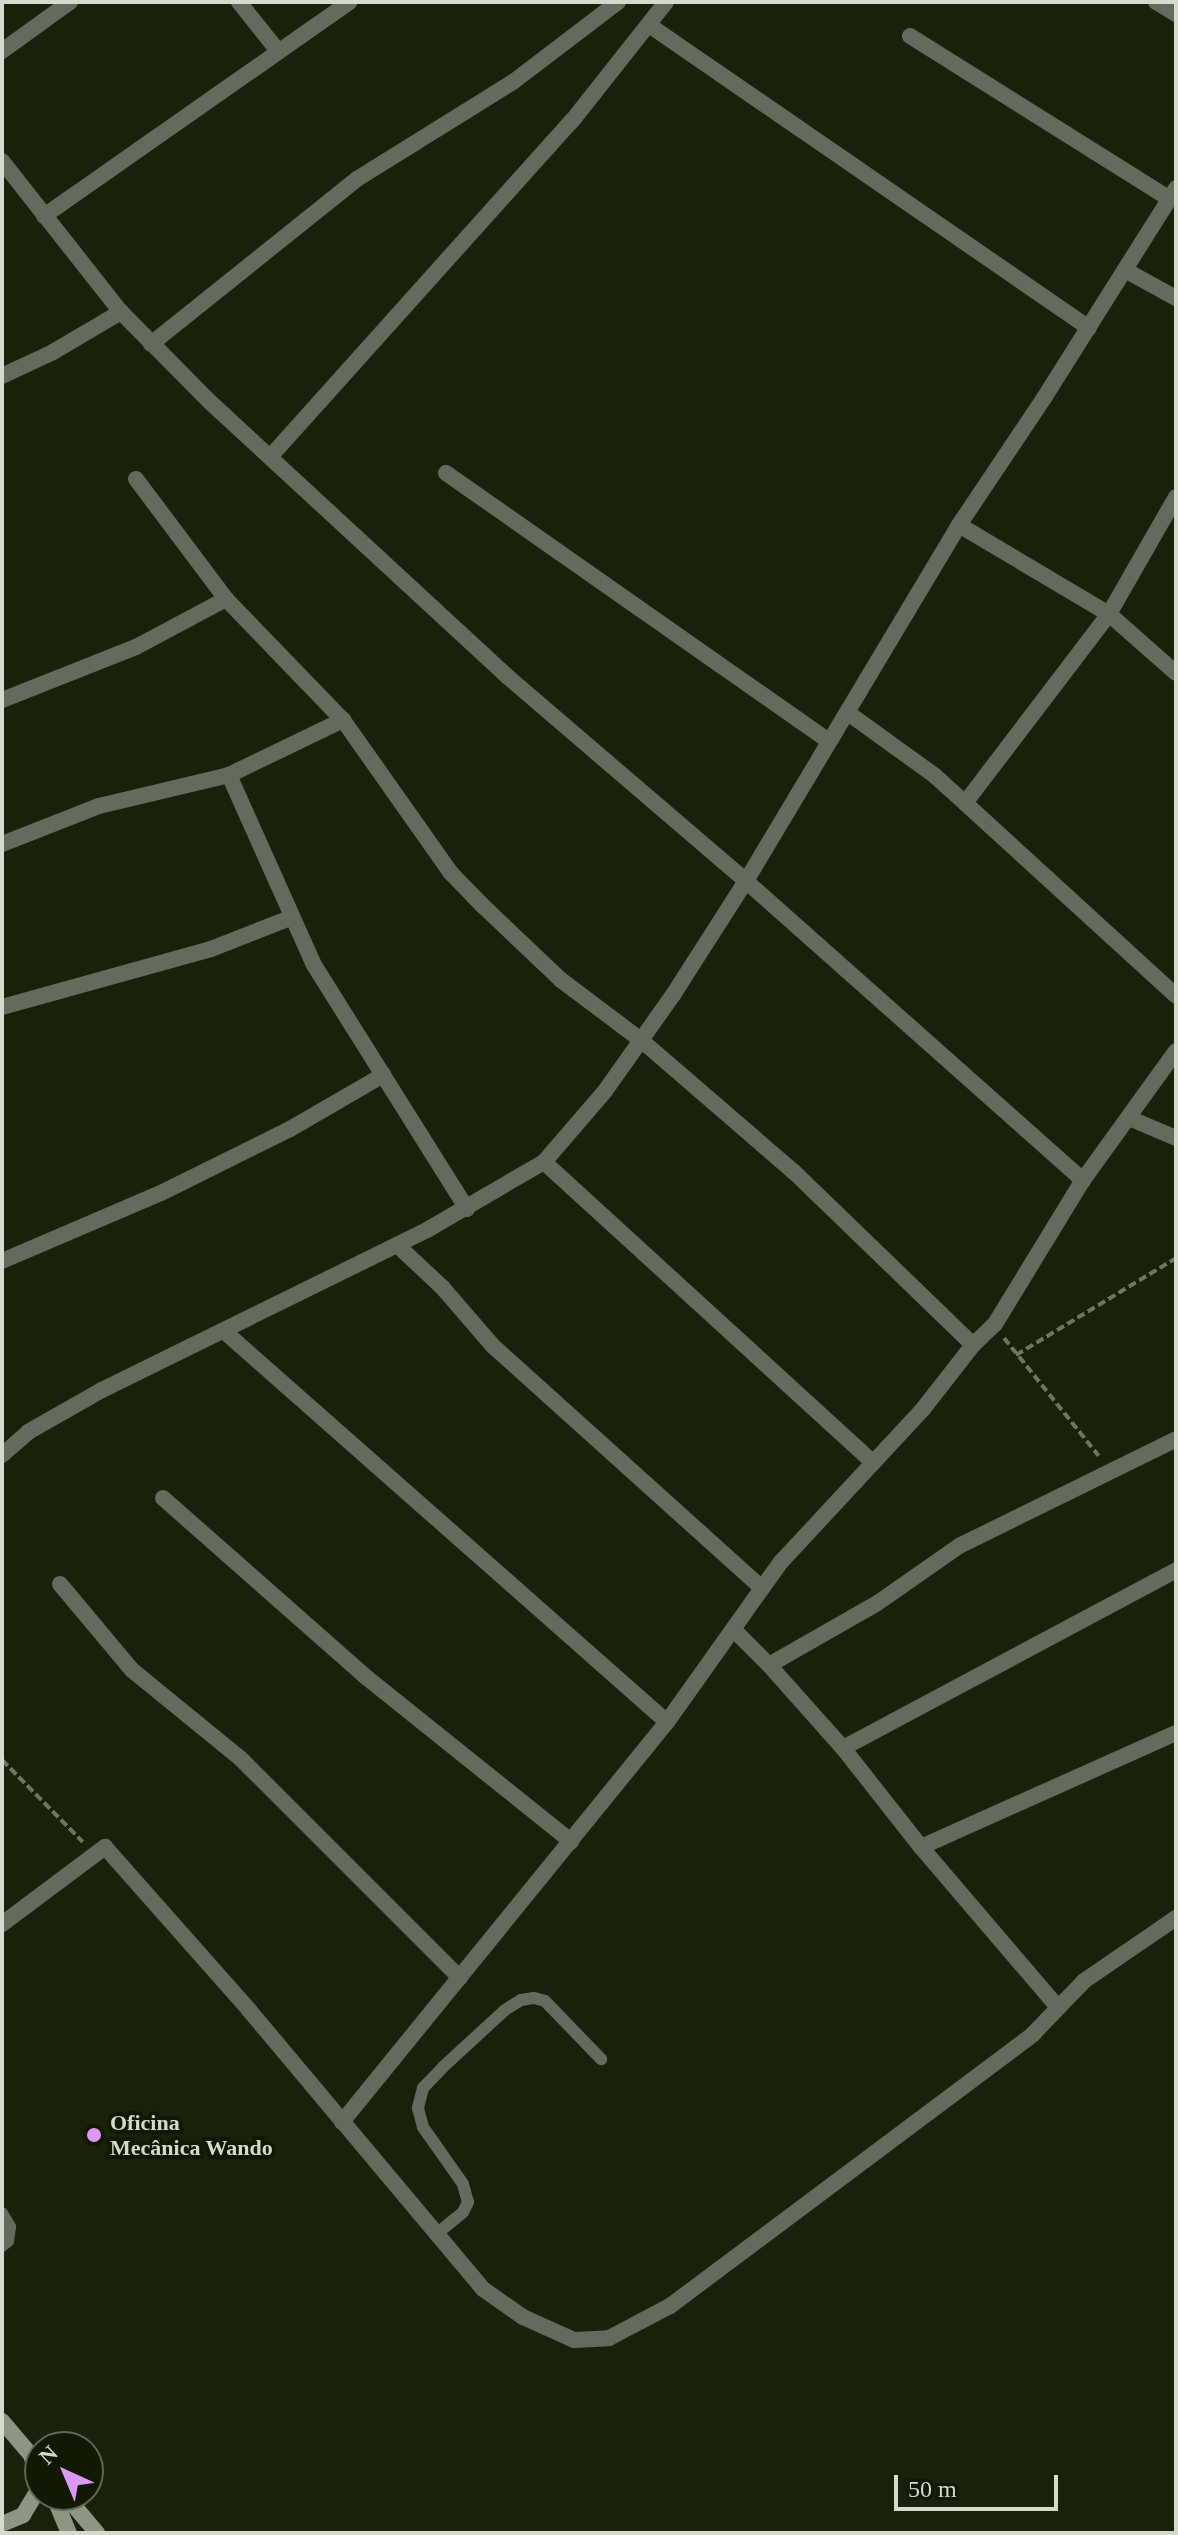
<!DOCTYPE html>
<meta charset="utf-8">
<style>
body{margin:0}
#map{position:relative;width:1178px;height:2535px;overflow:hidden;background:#1a210b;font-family:Georgia,serif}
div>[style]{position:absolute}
.path>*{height:4px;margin-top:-2px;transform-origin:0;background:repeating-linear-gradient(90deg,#6f7562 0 8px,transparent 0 12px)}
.lane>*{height:12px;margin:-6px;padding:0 6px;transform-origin:6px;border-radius:6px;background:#656a5e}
.street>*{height:16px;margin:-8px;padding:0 8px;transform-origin:8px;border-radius:8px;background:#656a5e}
.secondary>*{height:16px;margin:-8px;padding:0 8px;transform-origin:8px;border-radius:8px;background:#8e9583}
.dots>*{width:22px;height:22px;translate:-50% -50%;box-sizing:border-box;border:4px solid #111804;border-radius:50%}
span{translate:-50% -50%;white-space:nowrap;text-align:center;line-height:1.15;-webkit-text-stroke:8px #111804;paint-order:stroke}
.poi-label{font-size:22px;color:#d5dbcc;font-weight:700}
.left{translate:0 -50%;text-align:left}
.frame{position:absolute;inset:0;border:4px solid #d5dbcc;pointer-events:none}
.north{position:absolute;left:24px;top:2431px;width:80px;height:80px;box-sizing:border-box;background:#111804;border:2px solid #5f6654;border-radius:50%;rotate:316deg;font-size:22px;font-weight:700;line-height:32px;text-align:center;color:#d5dbcc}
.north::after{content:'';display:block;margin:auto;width:28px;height:36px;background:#dc99f4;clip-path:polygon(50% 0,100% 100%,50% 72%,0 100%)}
.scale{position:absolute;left:894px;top:2475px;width:164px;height:36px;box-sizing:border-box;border:4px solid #d5dbcc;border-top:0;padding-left:10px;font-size:24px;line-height:28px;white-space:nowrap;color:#d5dbcc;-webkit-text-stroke:6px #111804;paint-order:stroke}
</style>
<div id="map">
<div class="path">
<i style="left:1004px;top:1338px;width:151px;rotate:51.2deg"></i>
<i style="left:1016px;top:1355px;width:187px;rotate:-31.2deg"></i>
<i style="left:2px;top:1760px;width:115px;rotate:45.4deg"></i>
</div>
<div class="lane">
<i style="left:2px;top:2213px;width:16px;rotate:60deg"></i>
<i style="left:10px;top:2227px;width:14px;rotate:98deg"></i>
<i style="left:8px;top:2241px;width:8px;rotate:140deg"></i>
<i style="left:435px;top:2235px;width:36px;rotate:-39deg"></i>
<i style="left:463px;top:2212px;width:11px;rotate:-63deg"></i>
<i style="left:468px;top:2202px;width:19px;rotate:-106deg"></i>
<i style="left:463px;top:2184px;width:70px;rotate:-125.1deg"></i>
<i style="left:423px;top:2127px;width:20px;rotate:-105deg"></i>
<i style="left:418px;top:2108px;width:21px;rotate:-76deg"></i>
<i style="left:423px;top:2088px;width:29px;rotate:-46deg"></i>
<i style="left:443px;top:2067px;width:84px;rotate:-42.6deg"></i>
<i style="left:505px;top:2010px;width:19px;rotate:-32deg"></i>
<i style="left:521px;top:2000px;width:13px;rotate:-9deg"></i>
<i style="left:534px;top:1998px;width:11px;rotate:15deg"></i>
<i style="left:545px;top:2001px;width:81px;rotate:46deg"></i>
</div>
<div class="street">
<i style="left:239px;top:2px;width:63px;rotate:51.5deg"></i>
<i style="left:1156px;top:2px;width:23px;rotate:31deg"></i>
<i style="left:649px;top:25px;width:534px;rotate:34.55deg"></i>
<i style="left:910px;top:36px;width:307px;rotate:32.1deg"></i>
<i style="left:2px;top:51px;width:84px;rotate:-35.8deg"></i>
<i style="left:2px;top:161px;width:192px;rotate:51.8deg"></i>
<i style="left:121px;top:312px;width:127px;rotate:45.3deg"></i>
<i style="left:210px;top:402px;width:405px;rotate:42.7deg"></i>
<i style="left:508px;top:677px;width:313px;rotate:40.6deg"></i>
<i style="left:746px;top:881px;width:451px;rotate:41.6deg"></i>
<i style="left:44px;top:216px;width:373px;rotate:-35deg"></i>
<i style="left:1125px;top:270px;width:58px;rotate:28.8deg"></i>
<i style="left:151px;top:344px;width:264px;rotate:-38.7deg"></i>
<i style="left:357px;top:179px;width:184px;rotate:-31.9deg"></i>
<i style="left:513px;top:82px;width:132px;rotate:-37.3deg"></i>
<i style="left:2px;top:376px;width:56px;rotate:-25.2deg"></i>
<i style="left:53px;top:352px;width:79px;rotate:-30.5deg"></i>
<i style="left:270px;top:457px;width:452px;rotate:-48.1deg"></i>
<i style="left:572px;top:121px;width:152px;rotate:-51.7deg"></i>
<i style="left:446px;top:473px;width:467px;rotate:35deg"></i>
<i style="left:136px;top:479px;width:150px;rotate:53.1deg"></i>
<i style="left:226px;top:599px;width:168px;rotate:46deg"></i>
<i style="left:343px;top:720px;width:187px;rotate:54.8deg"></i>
<i style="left:451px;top:873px;width:45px;rotate:45.9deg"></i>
<i style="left:482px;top:905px;width:109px;rotate:43.5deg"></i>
<i style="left:561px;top:980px;width:100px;rotate:36.9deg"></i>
<i style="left:641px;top:1040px;width:201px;rotate:40.8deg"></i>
<i style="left:793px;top:1171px;width:250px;rotate:44deg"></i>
<i style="left:959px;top:525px;width:174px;rotate:30.7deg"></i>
<i style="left:1109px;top:614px;width:89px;rotate:41.4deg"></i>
<i style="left:2px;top:700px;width:144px;rotate:-21.6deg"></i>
<i style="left:136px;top:647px;width:102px;rotate:-28.1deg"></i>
<i style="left:848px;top:713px;width:106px;rotate:35.8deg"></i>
<i style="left:934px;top:775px;width:42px;rotate:42.1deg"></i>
<i style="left:965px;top:803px;width:238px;rotate:-52.7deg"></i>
<i style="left:1109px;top:614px;width:135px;rotate:-60.2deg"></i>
<i style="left:229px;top:775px;width:127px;rotate:-25.8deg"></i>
<i style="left:965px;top:803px;width:286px;rotate:42.4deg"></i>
<i style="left:2px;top:844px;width:104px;rotate:-21.4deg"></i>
<i style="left:99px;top:806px;width:134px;rotate:-13.4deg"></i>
<i style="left:229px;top:775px;width:208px;rotate:65.9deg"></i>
<i style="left:314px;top:965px;width:288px;rotate:57.9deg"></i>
<i style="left:2px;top:1007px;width:217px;rotate:-15.5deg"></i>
<i style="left:211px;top:949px;width:85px;rotate:-21.4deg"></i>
<i style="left:1129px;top:1118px;width:51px;rotate:23.1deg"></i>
<i style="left:544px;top:1162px;width:445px;rotate:42.4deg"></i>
<i style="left:397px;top:1245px;width:62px;rotate:43deg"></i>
<i style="left:442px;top:1287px;width:78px;rotate:49.2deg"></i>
<i style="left:493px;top:1346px;width:360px;rotate:42deg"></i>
<i style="left:2px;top:1261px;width:173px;rotate:-23.2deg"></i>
<i style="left:161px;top:1193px;width:144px;rotate:-26.4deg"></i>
<i style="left:290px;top:1129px;width:108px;rotate:-30.1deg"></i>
<i style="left:225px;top:1332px;width:589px;rotate:41.42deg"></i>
<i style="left:2px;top:1455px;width:35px;rotate:-41deg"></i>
<i style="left:28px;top:1432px;width:85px;rotate:-29.6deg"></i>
<i style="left:102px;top:1390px;width:362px;rotate:-26.2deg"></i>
<i style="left:427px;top:1230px;width:135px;rotate:-30.2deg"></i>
<i style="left:544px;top:1162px;width:94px;rotate:-49.3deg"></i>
<i style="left:605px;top:1091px;width:118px;rotate:-54.7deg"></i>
<i style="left:673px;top:995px;width:135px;rotate:-57.4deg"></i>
<i style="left:746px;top:881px;width:415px;rotate:-59.1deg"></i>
<i style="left:959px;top:525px;width:153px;rotate:-56.2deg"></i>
<i style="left:1044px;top:398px;width:248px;rotate:-57.8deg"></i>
<i style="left:163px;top:1498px;width:271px;rotate:41.4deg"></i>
<i style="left:366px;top:1677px;width:263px;rotate:38.7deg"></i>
<i style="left:60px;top:1584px;width:112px;rotate:50.1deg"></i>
<i style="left:132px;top:1670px;width:139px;rotate:39.2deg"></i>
<i style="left:240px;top:1758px;width:311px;rotate:45deg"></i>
<i style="left:735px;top:1631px;width:48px;rotate:45deg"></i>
<i style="left:769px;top:1665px;width:123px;rotate:-29.7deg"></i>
<i style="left:876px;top:1604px;width:101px;rotate:-34.9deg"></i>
<i style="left:959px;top:1546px;width:242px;rotate:-26.2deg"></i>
<i style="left:769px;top:1665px;width:111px;rotate:48.3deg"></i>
<i style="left:843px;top:1748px;width:126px;rotate:51.8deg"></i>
<i style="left:921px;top:1847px;width:209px;rotate:49.5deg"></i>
<i style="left:843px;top:1748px;width:378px;rotate:-28.1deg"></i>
<i style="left:921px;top:1847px;width:279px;rotate:-24.1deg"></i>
<i style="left:2px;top:1924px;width:129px;rotate:-36.8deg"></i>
<i style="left:105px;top:1847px;width:217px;rotate:48.5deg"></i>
<i style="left:249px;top:2010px;width:364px;rotate:50deg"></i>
<i style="left:483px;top:2289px;width:49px;rotate:35deg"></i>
<i style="left:523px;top:2317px;width:56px;rotate:24.3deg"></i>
<i style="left:574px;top:2340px;width:35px;rotate:-3deg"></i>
<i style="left:609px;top:2338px;width:69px;rotate:-27.7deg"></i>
<i style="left:670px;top:2306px;width:454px;rotate:-36.8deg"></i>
<i style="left:1033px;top:2034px;width:74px;rotate:-46.1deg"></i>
<i style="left:1084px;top:1981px;width:112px;rotate:-34.4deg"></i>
<i style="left:342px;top:2122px;width:515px;rotate:-50.91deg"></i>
<i style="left:667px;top:1722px;width:195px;rotate:-54.6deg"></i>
<i style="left:780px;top:1563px;width:210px;rotate:-47.1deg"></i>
<i style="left:923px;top:1409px;width:81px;rotate:-52deg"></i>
<i style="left:973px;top:1345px;width:30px;rotate:-44deg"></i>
<i style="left:995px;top:1324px;width:169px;rotate:-58.6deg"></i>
<i style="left:1083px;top:1180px;width:159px;rotate:-54.2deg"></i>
</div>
<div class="secondary">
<i style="left:2px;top:2421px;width:52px;rotate:49.6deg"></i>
<i style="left:53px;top:2495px;width:41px;rotate:67.2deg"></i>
<i style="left:65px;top:2495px;width:50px;rotate:49.9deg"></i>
<i style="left:2px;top:2524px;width:23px;rotate:-23deg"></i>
<i style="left:23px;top:2515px;width:27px;rotate:-59deg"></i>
<i style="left:37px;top:2492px;width:13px;rotate:-86deg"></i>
<i style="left:38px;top:2479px;width:26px;rotate:-106deg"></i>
</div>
<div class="dots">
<i style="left:94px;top:2135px;background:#dc99f4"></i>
</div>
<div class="poi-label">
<span class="left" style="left:110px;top:2135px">Oficina<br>Mecânica Wando</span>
</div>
<div class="frame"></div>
<div class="north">N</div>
<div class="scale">50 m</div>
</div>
